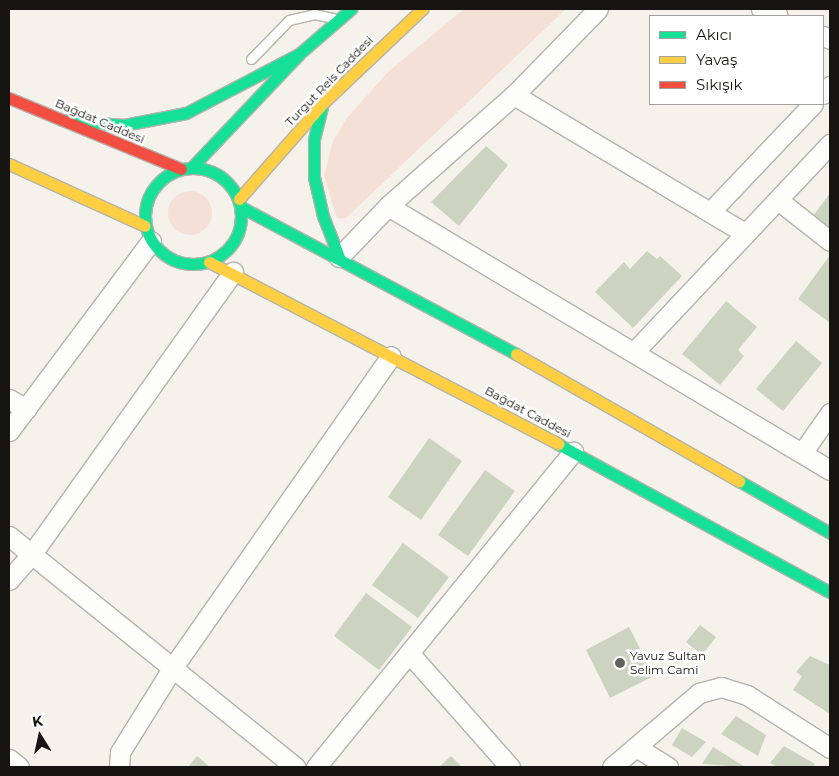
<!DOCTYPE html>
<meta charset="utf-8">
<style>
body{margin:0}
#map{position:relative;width:839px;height:776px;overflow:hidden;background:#f4f2ea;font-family:Montserrat,sans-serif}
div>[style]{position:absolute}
.green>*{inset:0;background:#f5e0d7}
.round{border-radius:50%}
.building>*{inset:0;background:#ccd3c1}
.roads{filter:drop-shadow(1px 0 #b4b3ad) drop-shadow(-1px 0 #b4b3ad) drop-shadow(0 1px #b4b3ad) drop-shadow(0 -1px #b4b3ad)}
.lane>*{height:9px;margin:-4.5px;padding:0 4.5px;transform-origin:4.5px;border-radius:4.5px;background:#fdfdfc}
.street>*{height:19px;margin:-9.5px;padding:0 9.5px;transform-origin:9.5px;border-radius:9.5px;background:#fdfdfc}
.fast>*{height:11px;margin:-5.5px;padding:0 5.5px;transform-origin:5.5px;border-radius:5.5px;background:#16e098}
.fast>.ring{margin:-5.5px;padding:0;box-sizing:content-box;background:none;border:11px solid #16e098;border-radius:50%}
.slow>*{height:11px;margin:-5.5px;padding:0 5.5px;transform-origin:5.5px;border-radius:5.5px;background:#ffcf43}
.jam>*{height:11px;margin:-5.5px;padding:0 5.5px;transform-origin:5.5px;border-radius:5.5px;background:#f24e42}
.dots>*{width:14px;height:14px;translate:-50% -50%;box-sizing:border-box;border:2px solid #fff;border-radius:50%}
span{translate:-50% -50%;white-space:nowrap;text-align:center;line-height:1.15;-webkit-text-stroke:5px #fff;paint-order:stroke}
.street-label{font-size:12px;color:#151410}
.poi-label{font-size:12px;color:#151410}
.left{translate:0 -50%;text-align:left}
.frame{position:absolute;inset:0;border:10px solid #151410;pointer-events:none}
.legend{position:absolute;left:649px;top:15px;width:175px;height:90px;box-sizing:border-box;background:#fff;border:1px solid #a1a19f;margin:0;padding:6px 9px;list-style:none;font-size:15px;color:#151410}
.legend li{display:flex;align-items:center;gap:10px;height:25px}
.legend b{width:25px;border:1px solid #a1a19f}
.north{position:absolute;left:15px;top:711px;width:50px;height:50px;-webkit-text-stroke:4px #fff;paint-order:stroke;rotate:350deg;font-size:14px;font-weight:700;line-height:20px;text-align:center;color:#151410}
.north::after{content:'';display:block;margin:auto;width:18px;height:22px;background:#151410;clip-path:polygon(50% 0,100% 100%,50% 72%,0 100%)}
</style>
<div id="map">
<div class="green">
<i style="clip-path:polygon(464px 9px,566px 9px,346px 218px,337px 218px,324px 176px,333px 141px,346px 119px,388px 72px)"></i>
<i class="round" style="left:168px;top:191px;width:44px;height:44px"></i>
</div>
<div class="building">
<i style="clip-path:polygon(486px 146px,508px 165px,459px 226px,431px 202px)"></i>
<i style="clip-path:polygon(830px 193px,830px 229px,813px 216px)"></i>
<i style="clip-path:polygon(647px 251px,657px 259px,660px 256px,682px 276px,633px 328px,595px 292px,624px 262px,630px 269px)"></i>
<i style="clip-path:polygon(830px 255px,830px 323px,798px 299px)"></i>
<i style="clip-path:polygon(726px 301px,757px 327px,738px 350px,744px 356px,720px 385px,682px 354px)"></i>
<i style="clip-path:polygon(796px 341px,822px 363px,783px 411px,756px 389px)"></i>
<i style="clip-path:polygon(429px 438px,462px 461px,421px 520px,388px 497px)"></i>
<i style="clip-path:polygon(485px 470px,515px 491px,468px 556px,438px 535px)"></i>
<i style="clip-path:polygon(403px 543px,449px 577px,418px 618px,372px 585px)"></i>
<i style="clip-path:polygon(366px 593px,412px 627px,379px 670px,334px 636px)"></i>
<i style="clip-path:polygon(700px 625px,716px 637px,702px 655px,686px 642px)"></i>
<i style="clip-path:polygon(629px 627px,654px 676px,610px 698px,586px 650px)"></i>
<i style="clip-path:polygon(810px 656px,830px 665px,830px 714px,793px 690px,802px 676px,796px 672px)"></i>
<i style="clip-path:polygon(736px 716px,766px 735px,758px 756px,721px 734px)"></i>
<i style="clip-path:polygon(682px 728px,706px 742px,692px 757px,672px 745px)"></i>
<i style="clip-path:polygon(784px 746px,815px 764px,813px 767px,777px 767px,770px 763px)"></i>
<i style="clip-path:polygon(713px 747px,745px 767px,702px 764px)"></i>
<i style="clip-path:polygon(197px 756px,210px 767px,188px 767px)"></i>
<i style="clip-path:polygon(451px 756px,462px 767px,439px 767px)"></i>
</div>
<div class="roads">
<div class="lane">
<i style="left:251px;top:59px;width:54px;rotate:-45.7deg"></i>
<i style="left:289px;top:20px;width:26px;rotate:-13deg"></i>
<i style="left:314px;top:14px;width:19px;rotate:12deg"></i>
</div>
<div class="street">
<i style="left:761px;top:9px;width:18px;rotate:22deg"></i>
<i style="left:823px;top:36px;width:8px;rotate:23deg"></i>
<i style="left:823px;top:94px;width:11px;rotate:-49deg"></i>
<i style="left:514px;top:95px;width:270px;rotate:30.9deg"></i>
<i style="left:778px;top:200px;width:66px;rotate:38.3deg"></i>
<i style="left:388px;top:206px;width:515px;rotate:30.85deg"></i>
<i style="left:711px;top:211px;width:148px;rotate:-46.4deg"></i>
<i style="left:339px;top:257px;width:71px;rotate:-46.1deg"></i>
<i style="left:388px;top:206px;width:168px;rotate:-41.4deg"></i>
<i style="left:514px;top:95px;width:120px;rotate:-45.7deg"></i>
<i style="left:634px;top:352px;width:286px;rotate:-46.7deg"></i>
<i style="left:9px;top:399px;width:20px;rotate:30deg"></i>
<i style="left:9px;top:431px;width:237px;rotate:-53.2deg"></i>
<i style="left:802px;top:453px;width:49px;rotate:-55deg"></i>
<i style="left:9px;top:536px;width:368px;rotate:38.9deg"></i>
<i style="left:9px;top:580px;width:33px;rotate:-49deg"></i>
<i style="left:31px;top:555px;width:348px;rotate:-54.5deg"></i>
<i style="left:410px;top:654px;width:151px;rotate:48.5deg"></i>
<i style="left:636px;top:747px;width:38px;rotate:32deg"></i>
<i style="left:9px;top:759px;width:13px;rotate:39deg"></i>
<i style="left:119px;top:767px;width:15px;rotate:-86deg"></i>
<i style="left:120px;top:752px;width:97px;rotate:-58.1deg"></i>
<i style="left:171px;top:670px;width:383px;rotate:-55deg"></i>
<i style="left:316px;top:767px;width:407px;rotate:-50.8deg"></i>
<i style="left:612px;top:767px;width:114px;rotate:-40.4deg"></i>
<i style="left:699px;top:693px;width:23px;rotate:-15deg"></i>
<i style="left:721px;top:687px;width:27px;rotate:17deg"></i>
<i style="left:747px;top:695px;width:98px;rotate:32.6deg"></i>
</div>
<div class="fast">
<i style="left:323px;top:103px;width:38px;rotate:104deg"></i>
<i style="left:314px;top:140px;width:37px;rotate:90deg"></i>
<i style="left:314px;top:177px;width:40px;rotate:77deg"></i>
<i style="left:323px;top:216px;width:44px;rotate:68.7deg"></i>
<i style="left:62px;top:120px;width:62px;rotate:4.6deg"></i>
<i style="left:124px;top:125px;width:63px;rotate:-11deg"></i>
<i style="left:186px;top:113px;width:127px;rotate:-27.6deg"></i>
<i class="ring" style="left:145px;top:168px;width:85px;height:85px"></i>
<i style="left:191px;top:168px;width:157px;rotate:-46.5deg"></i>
<i style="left:299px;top:54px;width:69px;rotate:-40.9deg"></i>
<i style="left:241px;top:207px;width:312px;rotate:28.1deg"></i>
<i style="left:558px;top:444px;width:310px;rotate:28.6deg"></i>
<i style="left:739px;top:481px;width:105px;rotate:29.7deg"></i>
</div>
<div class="slow">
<i style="left:9px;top:164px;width:149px;rotate:24.5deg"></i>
<i style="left:239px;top:199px;width:128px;rotate:-48.8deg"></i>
<i style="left:323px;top:103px;width:137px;rotate:-43.5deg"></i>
<i style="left:209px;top:262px;width:394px;rotate:27.5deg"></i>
<i style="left:516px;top:354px;width:257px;rotate:29.7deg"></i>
</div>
<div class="jam">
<i style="left:9px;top:98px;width:186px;rotate:22.4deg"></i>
</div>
</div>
<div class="dots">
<i style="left:620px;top:663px;background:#63625c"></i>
</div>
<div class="street-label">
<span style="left:329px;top:81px;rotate:-46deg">Turgut Reis Caddesi</span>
<span style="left:100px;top:121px;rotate:23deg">Bağdat Caddesi</span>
<span style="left:528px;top:412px;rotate:28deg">Bağdat Caddesi</span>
</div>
<div class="poi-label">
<span class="left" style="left:630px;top:663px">Yavuz Sultan<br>Selim Cami</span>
</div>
<div class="frame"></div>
<ul class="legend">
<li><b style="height:6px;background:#16e098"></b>Akıcı</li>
<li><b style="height:6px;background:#ffcf43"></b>Yavaş</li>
<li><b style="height:6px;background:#f24e42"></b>Sıkışık</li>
</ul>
<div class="north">K</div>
</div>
